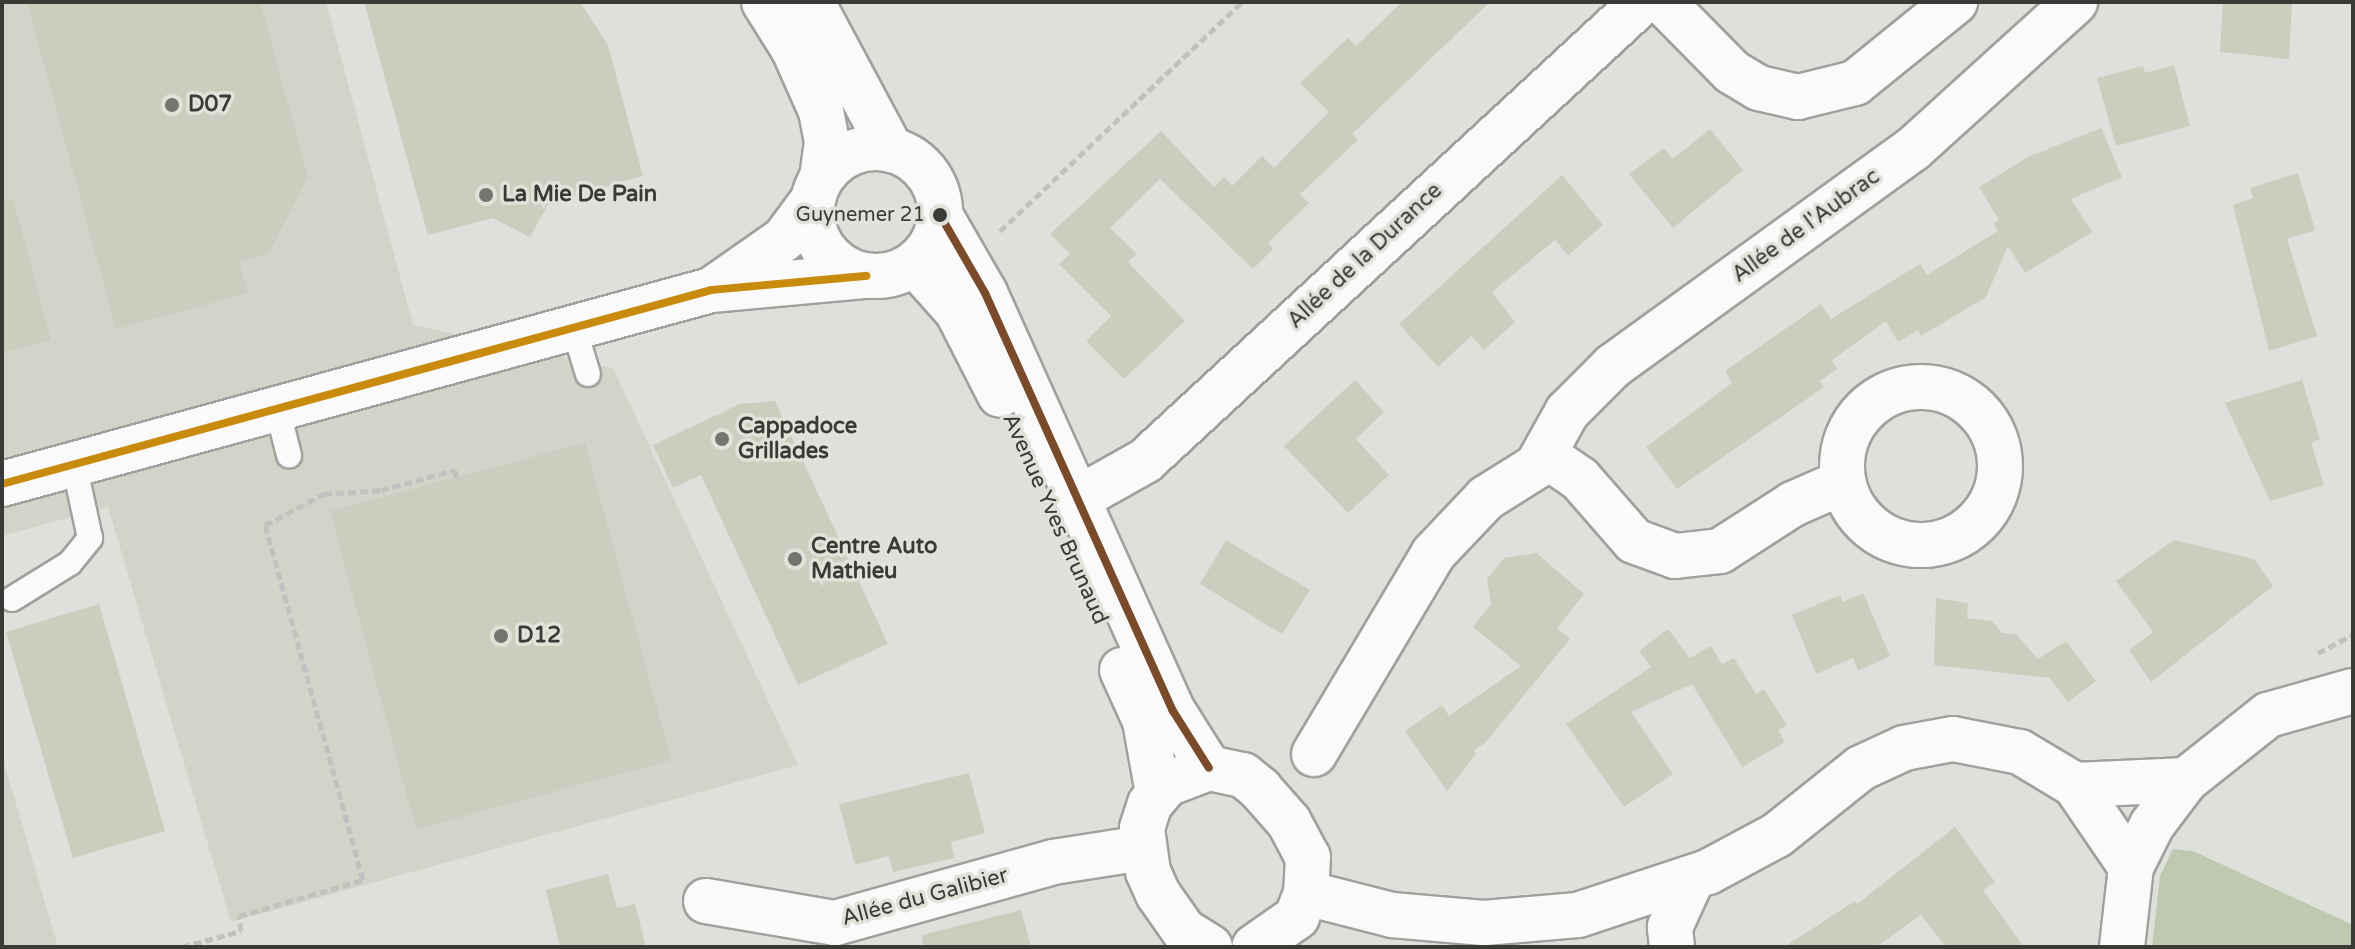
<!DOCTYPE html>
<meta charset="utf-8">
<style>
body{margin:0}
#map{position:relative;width:2355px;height:949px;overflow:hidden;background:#dee1db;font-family:"Varela Round",sans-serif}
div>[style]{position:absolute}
.built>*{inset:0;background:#d0d4c9}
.green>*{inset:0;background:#c0c8b0}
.building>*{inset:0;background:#c9cebe}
.path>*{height:5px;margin-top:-2.5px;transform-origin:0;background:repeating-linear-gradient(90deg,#c1c2c0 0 8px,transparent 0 12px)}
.roads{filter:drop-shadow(2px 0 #9fa19c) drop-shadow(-2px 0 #9fa19c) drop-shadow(0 2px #9fa19c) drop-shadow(0 -2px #9fa19c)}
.service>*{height:24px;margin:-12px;padding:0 12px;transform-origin:12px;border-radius:12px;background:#fafafa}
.minor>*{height:44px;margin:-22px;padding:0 22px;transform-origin:22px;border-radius:22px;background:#fafafa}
.minor>.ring{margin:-22px;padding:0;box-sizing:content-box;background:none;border:44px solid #fafafa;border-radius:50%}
.secondary>*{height:44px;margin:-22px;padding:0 22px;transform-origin:22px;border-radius:22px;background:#fafafa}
.bus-1>*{height:8px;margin:-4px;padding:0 4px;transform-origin:4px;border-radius:4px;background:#7a4b2a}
.bus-2>*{height:8px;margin:-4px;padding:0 4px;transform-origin:4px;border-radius:4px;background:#c88b0e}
.dots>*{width:22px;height:22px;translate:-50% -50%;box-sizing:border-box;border:4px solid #dfe3d9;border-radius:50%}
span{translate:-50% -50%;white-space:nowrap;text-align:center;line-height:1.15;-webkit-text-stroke:7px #dfe3d9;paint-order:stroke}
.bus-label{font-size:20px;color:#393b37}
.right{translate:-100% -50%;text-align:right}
.poi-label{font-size:22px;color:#393b37;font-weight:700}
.left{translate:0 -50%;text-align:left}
.street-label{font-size:22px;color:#393b37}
.frame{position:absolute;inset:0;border:4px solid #393b37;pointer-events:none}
</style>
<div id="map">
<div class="built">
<i style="clip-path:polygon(2px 2px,326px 2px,413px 325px,613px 368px,798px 765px,231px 922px,108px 507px,2px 536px)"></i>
<i style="clip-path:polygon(2px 756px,58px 947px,2px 947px)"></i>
</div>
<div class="green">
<i style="clip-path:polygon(2173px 849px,2193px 851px,2353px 925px,2353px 947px,2152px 947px,2160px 876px)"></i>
</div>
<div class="building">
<i style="clip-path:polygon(27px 2px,260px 2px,308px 177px,269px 253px,239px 262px,248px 293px,116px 329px)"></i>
<i style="clip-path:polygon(364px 2px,580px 2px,608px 45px,643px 176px,549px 203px,530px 237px,493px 218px,428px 235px)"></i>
<i style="clip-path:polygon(1402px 2px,1490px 2px,1352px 134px,1358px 140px,1300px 194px,1309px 203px,1268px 243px,1273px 249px,1253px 269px,1160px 179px,1110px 228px,1137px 254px,1128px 262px,1185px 321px,1124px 379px,1086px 341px,1111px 316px,1059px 264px,1070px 254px,1050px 234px,1161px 131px,1214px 187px,1224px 177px,1232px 186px,1262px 156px,1274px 168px,1329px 112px,1300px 83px,1348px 38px,1356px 46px)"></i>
<i style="clip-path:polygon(2223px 2px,2292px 2px,2289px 59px,2220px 52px)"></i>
<i style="clip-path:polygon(2174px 65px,2190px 126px,2116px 146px,2097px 78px,2143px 66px,2145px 73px)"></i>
<i style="clip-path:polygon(2101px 128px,2122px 177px,2071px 199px,2092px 232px,2025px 273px,2008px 246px,1986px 297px,1921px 336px,1918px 330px,1898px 342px,1886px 321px,1832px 360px,1837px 369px,1820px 381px,1824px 387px,1677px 489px,1646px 447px,1732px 383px,1725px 371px,1821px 304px,1831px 319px,1920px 264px,1927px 275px,1998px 231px,1993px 223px,1999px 220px,1979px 187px,2030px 156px)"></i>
<i style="clip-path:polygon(1710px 129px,1743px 170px,1673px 228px,1629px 174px,1664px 148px,1673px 159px)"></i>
<i style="clip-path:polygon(2298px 173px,2315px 230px,2287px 239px,2317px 336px,2269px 351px,2233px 205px,2253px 198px,2250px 188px)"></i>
<i style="clip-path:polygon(1562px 175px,1603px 225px,1568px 255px,1555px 240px,1492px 292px,1515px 322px,1484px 350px,1471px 336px,1438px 367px,1399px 324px)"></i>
<i style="clip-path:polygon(13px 199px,51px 340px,2px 353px,2px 200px)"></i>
<i style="clip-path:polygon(1355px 380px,1384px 412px,1356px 439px,1389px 475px,1348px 513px,1284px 446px)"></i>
<i style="clip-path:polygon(2302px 380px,2320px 439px,2311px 442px,2324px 485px,2270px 501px,2225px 403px)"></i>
<i style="clip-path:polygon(775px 401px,888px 644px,798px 685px,701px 475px,673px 488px,653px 445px,740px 404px)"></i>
<i style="clip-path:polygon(585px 443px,671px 760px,416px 829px,330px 511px)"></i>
<i style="clip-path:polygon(1226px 540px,1310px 590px,1282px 634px,1200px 584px)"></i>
<i style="clip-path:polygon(2174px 540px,2254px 559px,2273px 586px,2151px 682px,2129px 650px,2153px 632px,2116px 581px)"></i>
<i style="clip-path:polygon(1536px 553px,1584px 594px,1557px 628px,1570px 639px,1485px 743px,1474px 750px,1476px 754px,1447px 791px,1405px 731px,1442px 705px,1449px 716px,1521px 666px,1473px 627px,1491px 604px,1487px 579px,1504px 558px)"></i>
<i style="clip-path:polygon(1863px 593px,1890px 656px,1858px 671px,1853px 658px,1816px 674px,1792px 615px,1840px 595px,1843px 602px)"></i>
<i style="clip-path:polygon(1936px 598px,1968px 603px,1967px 618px,1992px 621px,2002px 633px,2016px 634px,2038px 659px,2066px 641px,2096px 681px,2068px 702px,2050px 678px,1934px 665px)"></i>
<i style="clip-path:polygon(99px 604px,165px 831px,73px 858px,6px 632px)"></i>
<i style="clip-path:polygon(1668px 629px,1690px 658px,1711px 646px,1722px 664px,1734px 658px,1756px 694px,1764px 689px,1787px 725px,1778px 730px,1785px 742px,1742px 767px,1692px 684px,1631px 712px,1673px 774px,1624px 807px,1566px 724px,1651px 667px,1639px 651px)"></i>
<i style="clip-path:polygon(969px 773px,985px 833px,951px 842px,954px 858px,893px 872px,889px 856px,855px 865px,839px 804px)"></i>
<i style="clip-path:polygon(1955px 827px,1995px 882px,1983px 890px,2024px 947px,1946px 947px,1921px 915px,1876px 947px,1784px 947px,1855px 901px,1857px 904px)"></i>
<i style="clip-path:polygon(608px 874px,617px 908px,635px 904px,646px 947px,560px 947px,546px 890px)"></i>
<i style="clip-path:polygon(1021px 910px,1031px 947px,923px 947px,922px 935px)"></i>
</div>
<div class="path">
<i style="left:1000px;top:231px;width:333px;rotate:-43.4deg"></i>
<i style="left:2318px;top:653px;width:40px;rotate:-28deg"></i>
<i style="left:182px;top:947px;width:61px;rotate:-15.2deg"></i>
<i style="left:241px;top:931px;width:15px;rotate:-98deg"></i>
<i style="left:239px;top:916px;width:129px;rotate:-16.2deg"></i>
<i style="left:363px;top:880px;width:368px;rotate:-105.4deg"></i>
<i style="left:265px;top:525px;width:67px;rotate:-27.7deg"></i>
<i style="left:324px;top:494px;width:57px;rotate:-4deg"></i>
<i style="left:381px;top:490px;width:77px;rotate:-15.1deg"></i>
<i style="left:455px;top:470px;width:8px;rotate:83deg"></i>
</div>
<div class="roads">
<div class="service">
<i style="left:574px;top:328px;width:48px;rotate:73.1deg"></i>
<i style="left:277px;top:408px;width:49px;rotate:75.7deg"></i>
<i style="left:12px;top:599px;width:68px;rotate:-31.8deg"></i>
<i style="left:70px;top:563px;width:32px;rotate:-51deg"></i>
<i style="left:90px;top:538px;width:76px;rotate:-102.2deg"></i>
</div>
<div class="minor">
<i style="left:764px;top:2px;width:57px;rotate:58deg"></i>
<i style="left:794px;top:50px;width:67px;rotate:66.1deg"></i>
<i style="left:821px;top:111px;width:32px;rotate:79deg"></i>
<i style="left:827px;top:142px;width:35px;rotate:98deg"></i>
<i style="left:812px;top:2px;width:168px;rotate:61.9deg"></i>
<i style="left:1663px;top:2px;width:98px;rotate:45.4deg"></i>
<i style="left:1732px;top:72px;width:31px;rotate:31deg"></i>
<i style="left:1759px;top:88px;width:40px;rotate:13deg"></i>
<i style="left:1798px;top:97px;width:59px;rotate:-13.8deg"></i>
<i style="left:1855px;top:83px;width:129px;rotate:-39deg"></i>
<i class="ring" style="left:812px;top:148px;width:84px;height:84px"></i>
<i style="left:940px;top:215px;width:90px;rotate:60deg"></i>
<i style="left:985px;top:293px;width:458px;rotate:65.8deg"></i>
<i style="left:1173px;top:711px;width:67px;rotate:57.7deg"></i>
<i style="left:915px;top:264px;width:63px;rotate:48.2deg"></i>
<i style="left:957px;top:311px;width:94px;rotate:62.9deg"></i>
<i style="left:714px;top:288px;width:85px;rotate:-35deg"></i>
<i style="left:784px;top:239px;width:44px;rotate:-53.4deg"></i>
<i class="ring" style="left:1842px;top:387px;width:114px;height:114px"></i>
<i style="left:1545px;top:455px;width:42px;rotate:34.4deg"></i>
<i style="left:1580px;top:479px;width:82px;rotate:48.9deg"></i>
<i style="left:1634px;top:541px;width:44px;rotate:20.1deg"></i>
<i style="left:1675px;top:556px;width:45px;rotate:-6.3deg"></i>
<i style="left:1720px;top:551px;width:87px;rotate:-32.8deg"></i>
<i style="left:1793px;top:504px;width:55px;rotate:-23.7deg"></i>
<i style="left:2px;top:484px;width:735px;rotate:-15.3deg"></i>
<i style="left:711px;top:290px;width:156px;rotate:-5.2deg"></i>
<i style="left:1079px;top:498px;width:76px;rotate:-29.3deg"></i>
<i style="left:1145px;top:461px;width:677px;rotate:-42.72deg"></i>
<i style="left:1122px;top:670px;width:56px;rotate:65.7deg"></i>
<i style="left:1145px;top:721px;width:73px;rotate:79.8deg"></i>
<i style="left:1314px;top:754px;width:233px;rotate:-59.2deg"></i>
<i style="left:1433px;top:554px;width:77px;rotate:-46.6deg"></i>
<i style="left:1486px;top:498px;width:60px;rotate:-32.1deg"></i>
<i style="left:1537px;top:466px;width:62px;rotate:-60.9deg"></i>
<i style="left:1567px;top:412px;width:65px;rotate:-45deg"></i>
<i style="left:1613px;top:366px;width:370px;rotate:-35.9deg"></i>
<i style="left:1913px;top:149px;width:219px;rotate:-42.2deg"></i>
<i style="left:2075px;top:785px;width:111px;rotate:-2.6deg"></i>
<i style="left:1306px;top:893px;width:89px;rotate:14.3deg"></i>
<i style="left:1392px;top:915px;width:92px;rotate:5deg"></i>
<i style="left:1484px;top:923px;width:94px;rotate:-4.9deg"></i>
<i style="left:1578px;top:915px;width:137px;rotate:-18.3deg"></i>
<i style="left:1708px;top:872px;width:78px;rotate:-28.2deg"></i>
<i style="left:1777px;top:835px;width:107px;rotate:-38.6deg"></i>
<i style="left:1861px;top:768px;width:47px;rotate:-24.9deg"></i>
<i style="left:1904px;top:748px;width:50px;rotate:-10.4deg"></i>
<i style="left:1953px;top:739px;width:68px;rotate:11deg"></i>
<i style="left:2020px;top:752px;width:64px;rotate:31deg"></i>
<i style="left:2075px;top:785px;width:99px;rotate:55.7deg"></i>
<i style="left:706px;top:901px;width:131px;rotate:9.7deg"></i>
<i style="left:835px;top:923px;width:226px;rotate:-15.6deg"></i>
<i style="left:1053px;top:862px;width:91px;rotate:-8.8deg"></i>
<i style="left:1210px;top:947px;width:31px;rotate:-148deg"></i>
<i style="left:1184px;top:931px;width:45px;rotate:-125.1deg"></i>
<i style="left:1158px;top:894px;width:24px;rotate:-114deg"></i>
<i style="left:1148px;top:872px;width:44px;rotate:-97.8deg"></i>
<i style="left:1142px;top:828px;width:25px;rotate:-72deg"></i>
<i style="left:1150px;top:804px;width:26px;rotate:-50deg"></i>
<i style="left:1167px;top:784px;width:45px;rotate:-20.9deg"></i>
<i style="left:1209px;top:768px;width:35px;rotate:12deg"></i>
<i style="left:1243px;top:775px;width:22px;rotate:39deg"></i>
<i style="left:1260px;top:789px;width:44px;rotate:48.7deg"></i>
<i style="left:1289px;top:822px;width:40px;rotate:62deg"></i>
<i style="left:1308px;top:857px;width:36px;rotate:93deg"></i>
<i style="left:1306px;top:893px;width:26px;rotate:111deg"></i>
<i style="left:1297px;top:917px;width:52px;rotate:145.1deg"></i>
<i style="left:1672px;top:947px;width:20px;rotate:-96deg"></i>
<i style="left:1670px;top:927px;width:53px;rotate:-65.4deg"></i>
</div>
<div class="secondary">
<i style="left:2122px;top:947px;width:81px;rotate:-83.6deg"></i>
<i style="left:2131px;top:867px;width:47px;rotate:-63.4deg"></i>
<i style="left:2152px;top:825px;width:56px;rotate:-52.9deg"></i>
<i style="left:2186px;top:780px;width:105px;rotate:-38.4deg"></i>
<i style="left:2268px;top:715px;width:88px;rotate:-15.8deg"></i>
</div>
</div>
<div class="bus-1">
<i style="left:940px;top:215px;width:90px;rotate:60deg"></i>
<i style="left:985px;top:293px;width:458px;rotate:65.8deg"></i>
<i style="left:1173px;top:711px;width:67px;rotate:57.7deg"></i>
</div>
<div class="bus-2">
<i style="left:2px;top:484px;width:735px;rotate:-15.3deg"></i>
<i style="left:711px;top:290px;width:156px;rotate:-5.2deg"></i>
</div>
<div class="dots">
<i style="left:172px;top:105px;background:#737570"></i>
<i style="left:486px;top:195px;background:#737570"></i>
<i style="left:940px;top:215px;background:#393b37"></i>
<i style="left:722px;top:439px;background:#737570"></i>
<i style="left:795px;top:559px;background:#737570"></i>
<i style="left:501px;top:636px;background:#737570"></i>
</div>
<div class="bus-label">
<span class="right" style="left:925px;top:215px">Guynemer 21</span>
</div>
<div class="poi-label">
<span class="left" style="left:188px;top:105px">D07</span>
<span class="left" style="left:502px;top:195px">La Mie De Pain</span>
<span class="left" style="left:738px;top:439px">Cappadoce<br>Grillades</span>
<span class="left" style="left:811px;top:559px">Centre Auto<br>Mathieu</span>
<span class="left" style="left:517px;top:636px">D12</span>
</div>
<div class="street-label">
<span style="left:1806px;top:226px;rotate:-36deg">Allée de l'Aubrac</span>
<span style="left:1365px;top:256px;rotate:-43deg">Allée de la Durance</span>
<span style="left:1055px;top:519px;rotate:66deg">Avenue Yves Brunaud</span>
<span style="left:925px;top:897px;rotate:-15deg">Allée du Galibier</span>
</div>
<div class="frame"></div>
</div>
